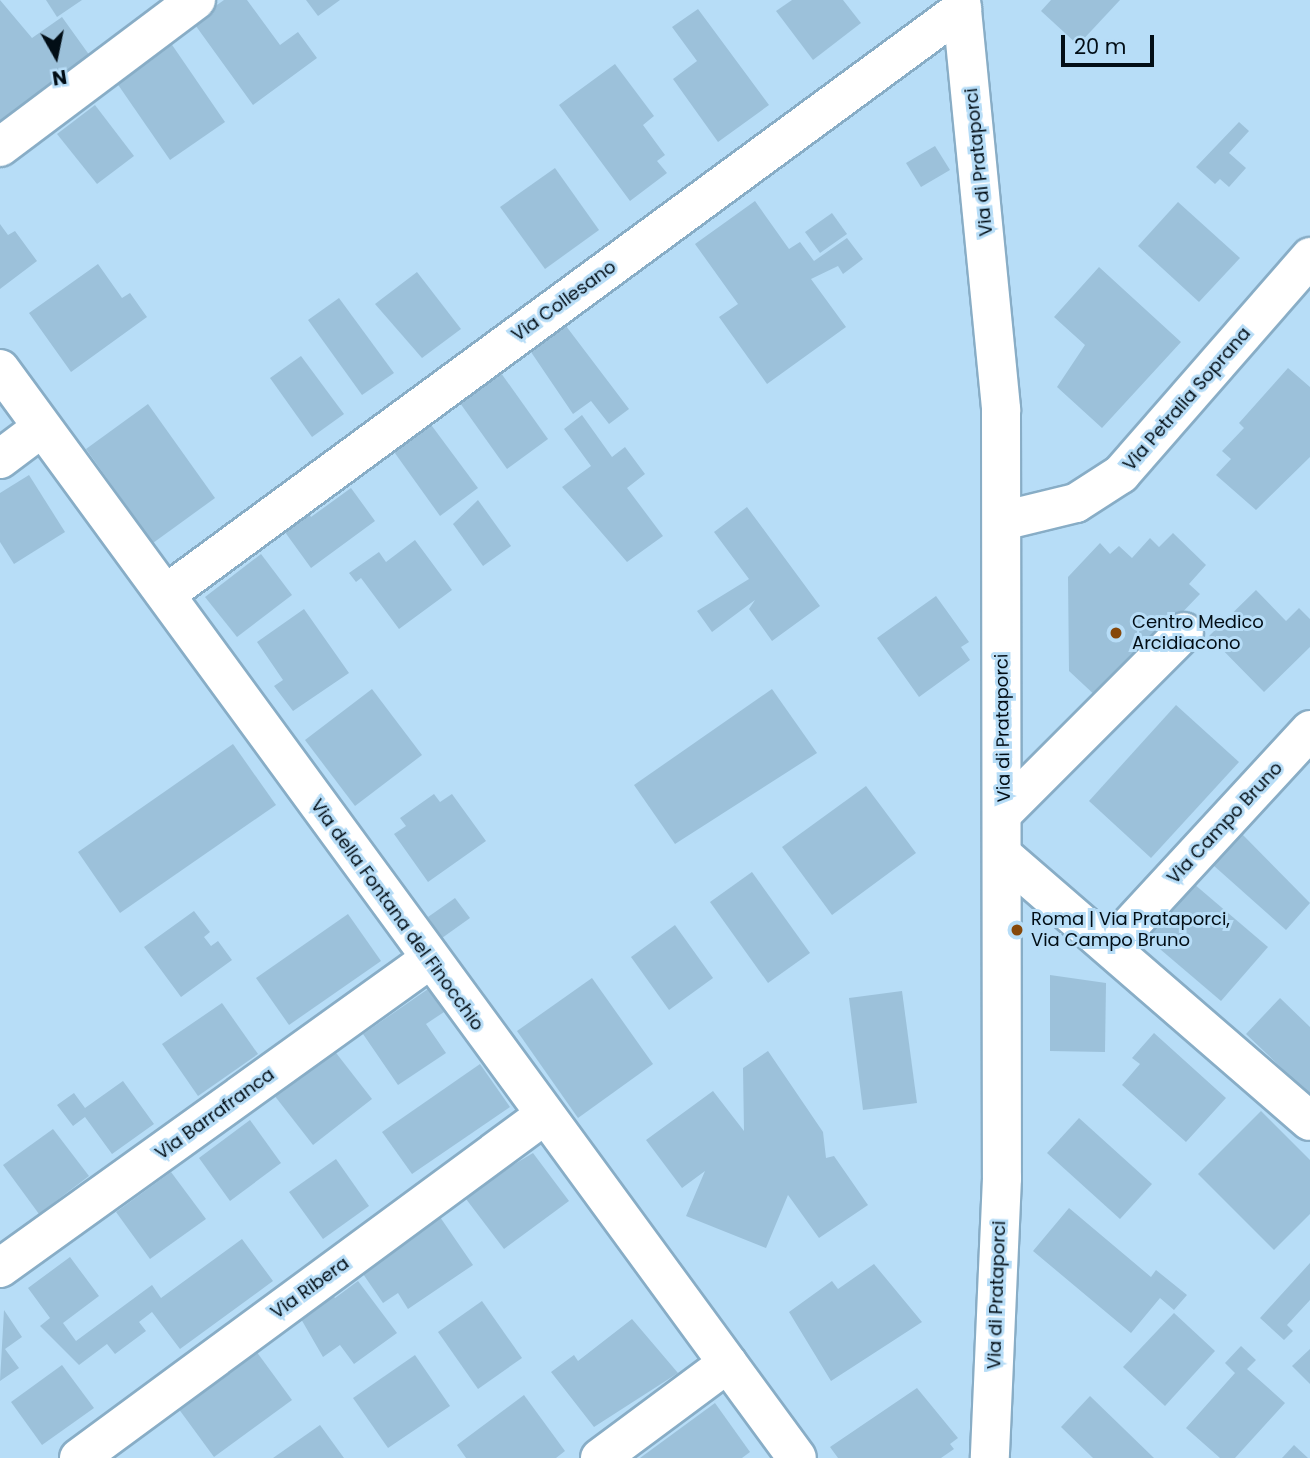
<!DOCTYPE html>
<style>
body{margin:0}
#map{position:relative;width:1310px;height:1458px;overflow:hidden;background:#b7ddf7;font-family:Poppins,sans-serif}
div>[style]{position:absolute}
.building>*{inset:0;background:#9cc1da}
.roads{filter:drop-shadow(2px 0 #88adc6) drop-shadow(-2px 0 #88adc6) drop-shadow(0 2px #88adc6) drop-shadow(0 -2px #88adc6)}
.minor>*{height:38px;margin:-19px;padding:0 19px;transform-origin:19px;border-radius:19px;background:#fff}
.dots>*{width:19px;height:19px;translate:-50% -50%;box-sizing:border-box;border:4px solid #b7ddf7;border-radius:50%}
span{translate:-50% -50%;white-space:nowrap;text-align:center;line-height:1.15;-webkit-text-stroke:6px #b7ddf7;paint-order:stroke}
.street-label{font-size:18px;color:#020e16}
.poi-label{font-size:18px;color:#020e16}
.left{translate:0 -50%;text-align:left}
.north{position:absolute;left:21px;top:21px;width:70px;height:70px;-webkit-text-stroke:5px #b7ddf7;paint-order:stroke;rotate:171deg;font-size:19px;font-weight:700;line-height:28px;text-align:center;color:#020e16}
.north::after{content:'';display:block;margin:auto;width:24px;height:32px;background:#020e16;clip-path:polygon(50% 0,100% 100%,50% 72%,0 100%)}
.scale{position:absolute;left:1061px;top:35px;width:93px;height:32px;box-sizing:border-box;border:4px solid #020e16;border-top:0;padding-left:9px;font-size:21px;line-height:24px;white-space:nowrap;color:#020e16;-webkit-text-stroke:5px #b7ddf7;paint-order:stroke}
</style>
<div id="map">
<div class="building">
<i style="clip-path:polygon(0 0,32px 38px,62px 17px,90px 56px,0 121px)"></i>
<i style="clip-path:polygon(46px 0,82px 0,57px 17px)"></i>
<i style="clip-path:polygon(224px 0,247px 0,280px 45px,298px 32px,317px 58px,253px 105px,193px 22px)"></i>
<i style="clip-path:polygon(306px 0,340px 0,318px 16px)"></i>
<i style="clip-path:polygon(792px 0,843px 0,861px 23px,813px 60px,776px 11px)"></i>
<i style="clip-path:polygon(1051px 0,1120px 0,1078px 45px,1041px 11px)"></i>
<i style="clip-path:polygon(698px 9px,769px 105px,718px 142px,673px 79px,697px 61px,672px 27px)"></i>
<i style="clip-path:polygon(168px 39px,225px 122px,170px 160px,112px 76px)"></i>
<i style="clip-path:polygon(615px 64px,654px 116px,643px 125px,665px 155px,657px 161px,667px 173px,630px 201px,559px 105px)"></i>
<i style="clip-path:polygon(95px 105px,134px 156px,97px 184px,57px 134px)"></i>
<i style="clip-path:polygon(1239px 122px,1249px 131px,1229px 153px,1246px 168px,1229px 187px,1220px 179px,1215px 184px,1196px 167px)"></i>
<i style="clip-path:polygon(935px 146px,950px 170px,921px 187px,906px 163px)"></i>
<i style="clip-path:polygon(555px 168px,599px 230px,545px 269px,500px 207px)"></i>
<i style="clip-path:polygon(755px 201px,789px 249px,800px 242px,814px 261px,847px 238px,863px 259px,843px 274px,838px 266px,811px 279px,846px 327px,767px 384px,719px 317px,738px 304px,695px 244px)"></i>
<i style="clip-path:polygon(1178px 202px,1240px 258px,1199px 302px,1138px 246px)"></i>
<i style="clip-path:polygon(832px 213px,847px 234px,820px 253px,805px 232px)"></i>
<i style="clip-path:polygon(0 224px,8px 235px,15px 231px,37px 261px,0 289px)"></i>
<i style="clip-path:polygon(98px 264px,122px 298px,130px 293px,147px 317px,71px 372px,29px 313px)"></i>
<i style="clip-path:polygon(1099px 267px,1181px 342px,1102px 428px,1057px 387px,1085px 345px,1054px 317px)"></i>
<i style="clip-path:polygon(417px 272px,461px 329px,422px 358px,375px 304px)"></i>
<i style="clip-path:polygon(339px 298px,394px 373px,362px 395px,308px 320px)"></i>
<i style="clip-path:polygon(566px 326px,629px 409px,609px 424px,591px 401px,573px 414px,531px 352px)"></i>
<i style="clip-path:polygon(301px 356px,344px 414px,312px 437px,270px 378px)"></i>
<i style="clip-path:polygon(1288px 368px,1310px 387px,1310px 457px,1256px 510px,1216px 475px,1231px 459px,1222px 451px,1244px 428px,1239px 423px)"></i>
<i style="clip-path:polygon(501px 373px,548px 439px,507px 469px,460px 403px)"></i>
<i style="clip-path:polygon(148px 404px,215px 498px,153px 543px,86px 449px)"></i>
<i style="clip-path:polygon(582px 415px,612px 457px,625px 447px,645px 474px,627px 488px,663px 536px,627px 562px,562px 487px,591px 466px,564px 429px)"></i>
<i style="clip-path:polygon(429px 422px,478px 488px,440px 516px,392px 449px)"></i>
<i style="clip-path:polygon(29px 475px,65px 532px,14px 564px,0 542px,0 493px)"></i>
<i style="clip-path:polygon(351px 488px,375px 521px,311px 568px,282px 528px,307px 510px,311px 517px)"></i>
<i style="clip-path:polygon(478px 500px,511px 546px,483px 566px,453px 524px)"></i>
<i style="clip-path:polygon(747px 507px,820px 606px,772px 641px,749px 609px,755px 600px,712px 632px,697px 611px,749px 579px,714px 532px)"></i>
<i style="clip-path:polygon(1173px 533px,1206px 565px,1189px 584px,1200px 594px,1099px 699px,1069px 671px,1068px 577px,1100px 543px,1110px 554px,1119px 546px,1132px 558px,1150px 538px,1159px 547px)"></i>
<i style="clip-path:polygon(415px 540px,452px 590px,399px 629px,361px 578px,356px 582px,349px 573px,379px 552px,386px 562px)"></i>
<i style="clip-path:polygon(261px 554px,292px 595px,237px 637px,205px 597px)"></i>
<i style="clip-path:polygon(1256px 590px,1286px 621px,1299px 608px,1310px 619px,1310px 647px,1264px 692px,1209px 636px)"></i>
<i style="clip-path:polygon(936px 596px,969px 642px,961px 647px,970px 660px,919px 697px,877px 638px)"></i>
<i style="clip-path:polygon(304px 609px,349px 673px,293px 711px,274px 686px,283px 680px,257px 642px)"></i>
<i style="clip-path:polygon(372px 689px,422px 755px,355px 806px,305px 740px)"></i>
<i style="clip-path:polygon(772px 689px,817px 753px,675px 844px,634px 785px)"></i>
<i style="clip-path:polygon(1176px 705px,1239px 762px,1151px 858px,1089px 801px)"></i>
<i style="clip-path:polygon(233px 744px,276px 805px,120px 913px,78px 852px)"></i>
<i style="clip-path:polygon(866px 786px,916px 853px,832px 915px,782px 847px)"></i>
<i style="clip-path:polygon(434px 794px,440px 802px,452px 794px,486px 841px,428px 882px,394px 834px,406px 826px,400px 818px)"></i>
<i style="clip-path:polygon(1241px 833px,1310px 903px,1286px 930px,1213px 865px)"></i>
<i style="clip-path:polygon(752px 872px,810px 953px,768px 983px,710px 902px)"></i>
<i style="clip-path:polygon(1194px 884px,1268px 947px,1221px 1001px,1147px 938px)"></i>
<i style="clip-path:polygon(455px 898px,470px 918px,442px 938px,428px 917px)"></i>
<i style="clip-path:polygon(194px 911px,210px 932px,204px 937px,211px 946px,218px 941px,232px 960px,181px 997px,144px 947px)"></i>
<i style="clip-path:polygon(348px 914px,381px 961px,289px 1025px,256px 978px)"></i>
<i style="clip-path:polygon(675px 925px,713px 978px,669px 1010px,631px 957px)"></i>
<i style="clip-path:polygon(1050px 975px,1106px 983px,1105px 1052px,1050px 1051px)"></i>
<i style="clip-path:polygon(592px 978px,653px 1064px,578px 1118px,517px 1031px)"></i>
<i style="clip-path:polygon(428px 989px,444px 1012px,426px 1024px,446px 1053px,398px 1085px,363px 1034px)"></i>
<i style="clip-path:polygon(902px 991px,917px 1103px,863px 1110px,849px 998px)"></i>
<i style="clip-path:polygon(1280px 998px,1310px 1027px,1310px 1095px,1246px 1034px)"></i>
<i style="clip-path:polygon(222px 1003px,258px 1054px,198px 1096px,162px 1044px)"></i>
<i style="clip-path:polygon(1154px 1033px,1226px 1098px,1186px 1142px,1122px 1085px,1140px 1064px,1132px 1058px)"></i>
<i style="clip-path:polygon(333px 1049px,372px 1099px,313px 1145px,274px 1095px)"></i>
<i style="clip-path:polygon(768px 1051px,823px 1132px,826px 1158px,834px 1156px,868px 1205px,819px 1238px,788px 1195px,766px 1248px,686px 1216px,705px 1171px,682px 1188px,646px 1140px,713px 1091px,744px 1131px,743px 1068px)"></i>
<i style="clip-path:polygon(480px 1064px,510px 1107px,412px 1174px,382px 1132px)"></i>
<i style="clip-path:polygon(123px 1081px,154px 1124px,112px 1154px,85px 1117px,73px 1126px,57px 1105px,74px 1093px,85px 1108px)"></i>
<i style="clip-path:polygon(1261px 1111px,1310px 1160px,1310px 1214px,1274px 1250px,1198px 1174px)"></i>
<i style="clip-path:polygon(1079px 1118px,1152px 1184px,1120px 1219px,1047px 1153px)"></i>
<i style="clip-path:polygon(250px 1120px,281px 1163px,230px 1201px,199px 1158px)"></i>
<i style="clip-path:polygon(53px 1129px,89px 1176px,39px 1214px,3px 1165px)"></i>
<i style="clip-path:polygon(533px 1153px,569px 1201px,504px 1249px,463px 1195px)"></i>
<i style="clip-path:polygon(336px 1159px,369px 1206px,323px 1239px,289px 1192px)"></i>
<i style="clip-path:polygon(171px 1172px,206px 1219px,150px 1259px,116px 1212px)"></i>
<i style="clip-path:polygon(1069px 1208px,1151px 1277px,1156px 1270px,1187px 1295px,1174px 1310px,1160px 1298px,1131px 1333px,1033px 1251px)"></i>
<i style="clip-path:polygon(440px 1217px,473px 1265px,408px 1309px,398px 1293px,383px 1303px,361px 1271px)"></i>
<i style="clip-path:polygon(242px 1239px,273px 1281px,180px 1349px,152px 1312px,139px 1322px,146px 1331px,115px 1354px,107px 1344px,79px 1365px,40px 1326px,50px 1318px,28px 1288px,70px 1257px,99px 1296px,63px 1323px,76px 1341px,152px 1285px,161px 1298px)"></i>
<i style="clip-path:polygon(1310px 1263px,1310px 1300px,1287px 1325px,1293px 1331px,1284px 1340px,1260px 1318px)"></i>
<i style="clip-path:polygon(874px 1264px,922px 1322px,831px 1381px,789px 1312px,832px 1281px,838px 1289px)"></i>
<i style="clip-path:polygon(358px 1281px,397px 1333px,354px 1364px,340px 1345px,323px 1357px,297px 1312px,328px 1289px,335px 1298px)"></i>
<i style="clip-path:polygon(482px 1301px,522px 1358px,478px 1389px,438px 1332px)"></i>
<i style="clip-path:polygon(4px 1310px,22px 1337px,5px 1349px,19px 1368px,0 1381px)"></i>
<i style="clip-path:polygon(1174px 1313px,1215px 1351px,1165px 1406px,1123px 1367px)"></i>
<i style="clip-path:polygon(632px 1319px,678px 1373px,594px 1427px,551px 1372px,574px 1355px,578px 1361px)"></i>
<i style="clip-path:polygon(1241px 1346px,1256px 1360px,1247px 1369px,1285px 1403px,1235px 1458px,1220px 1458px,1186px 1428px,1235px 1373px,1225px 1363px)"></i>
<i style="clip-path:polygon(1310px 1349px,1310px 1384px,1292px 1366px)"></i>
<i style="clip-path:polygon(256px 1351px,292px 1400px,214px 1457px,178px 1408px)"></i>
<i style="clip-path:polygon(415px 1355px,450px 1406px,388px 1448px,353px 1398px)"></i>
<i style="clip-path:polygon(62px 1365px,94px 1408px,42px 1445px,11px 1402px)"></i>
<i style="clip-path:polygon(917px 1388px,958px 1438px,950px 1444px,954px 1449px,941px 1458px,838px 1458px,830px 1447px)"></i>
<i style="clip-path:polygon(524px 1395px,565px 1451px,556px 1458px,466px 1458px,457px 1445px)"></i>
<i style="clip-path:polygon(1090px 1396px,1154px 1458px,1093px 1458px,1061px 1427px)"></i>
<i style="clip-path:polygon(715px 1403px,750px 1452px,742px 1458px,640px 1458px)"></i>
<i style="clip-path:polygon(320px 1425px,344px 1458px,273px 1458px)"></i>
<i style="clip-path:polygon(1294px 1445px,1308px 1458px,1282px 1458px)"></i>
</div>
<div class="roads">
<div class="minor">
<i style="left:961px;top:0;width:411px;rotate:84.4deg"></i>
<i style="left:1001px;top:409px;width:769px;rotate:89.93deg"></i>
<i style="left:1002px;top:1178px;width:280px;rotate:92.5deg"></i>
<i style="left:0;top:147px;width:245px;rotate:-36.9deg"></i>
<i style="left:0;top:369px;width:1349px;rotate:53.8deg"></i>
<i style="left:0;top:459px;width:50px;rotate:-36.9deg"></i>
<i style="left:1002px;top:521px;width:76px;rotate:-13.7deg"></i>
<i style="left:1076px;top:503px;width:54px;rotate:-32.8deg"></i>
<i style="left:1121px;top:474px;width:288px;rotate:-48.9deg"></i>
<i style="left:166px;top:594px;width:988px;rotate:-36.31deg"></i>
<i style="left:1005px;top:811px;width:253px;rotate:-45deg"></i>
<i style="left:1005px;top:857px;width:403px;rotate:40.9deg"></i>
<i style="left:1111px;top:946px;width:294px;rotate:-47.3deg"></i>
<i style="left:0;top:1268px;width:528px;rotate:-35.68deg"></i>
<i style="left:79px;top:1458px;width:575px;rotate:-36.37deg"></i>
<i style="left:600px;top:1458px;width:159px;rotate:-36.6deg"></i>
</div>
</div>
<div class="dots">
<i style="left:1116px;top:633px;background:#86480a"></i>
<i style="left:1017px;top:930px;background:#86480a"></i>
</div>
<div class="street-label">
<span style="left:979px;top:162px;rotate:-96deg">Via di Prataporci</span>
<span style="left:564px;top:301px;rotate:-36deg">Via Collesano</span>
<span style="left:1187px;top:399px;rotate:-49deg">Via Petralia Soprana</span>
<span style="left:1003px;top:728px;rotate:-91deg">Via di Prataporci</span>
<span style="left:1225px;top:823px;rotate:-47deg">Via Campo Bruno</span>
<span style="left:397px;top:915px;rotate:54deg">Via della Fontana del Finocchio</span>
<span style="left:215px;top:1114px;rotate:-36deg">Via Barrafranca</span>
<span style="left:310px;top:1288px;rotate:-36deg">Via Ribera</span>
<span style="left:997px;top:1295px;rotate:-88deg">Via di Prataporci</span>
</div>
<div class="poi-label">
<span class="left" style="left:1132px;top:633px">Centro Medico<br>Arcidiacono</span>
<span class="left" style="left:1031px;top:930px">Roma | Via Prataporci,<br>Via Campo Bruno</span>
</div>
<div class="north">N</div>
<div class="scale">20 m</div>
</div>
